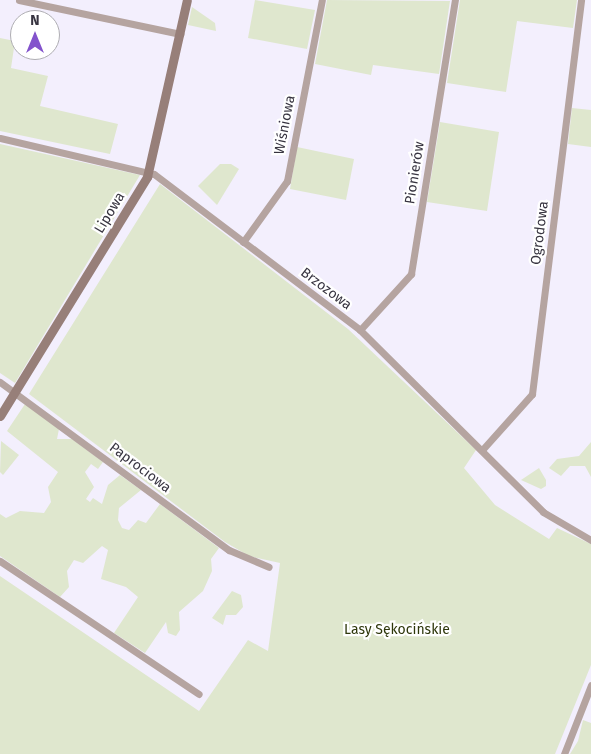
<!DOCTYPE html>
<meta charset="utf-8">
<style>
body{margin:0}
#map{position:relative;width:591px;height:754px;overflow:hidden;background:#f3effd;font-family:"Fira Sans",sans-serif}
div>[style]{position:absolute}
.green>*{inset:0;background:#dfe7ce}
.street>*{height:7px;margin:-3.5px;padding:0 3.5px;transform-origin:3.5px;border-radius:3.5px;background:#b5a4a0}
.secondary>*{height:9px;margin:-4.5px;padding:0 4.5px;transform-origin:4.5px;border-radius:4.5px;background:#977f79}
span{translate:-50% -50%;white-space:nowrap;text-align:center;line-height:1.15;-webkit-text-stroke:4.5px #fff;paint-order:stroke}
.street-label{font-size:14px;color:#373440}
.park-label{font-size:14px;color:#2e370b}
.north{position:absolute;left:10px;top:10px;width:50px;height:50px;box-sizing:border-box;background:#fff;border:1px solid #afaeb3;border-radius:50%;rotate:0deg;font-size:14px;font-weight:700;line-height:20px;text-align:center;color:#373440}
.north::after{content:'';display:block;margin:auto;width:18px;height:22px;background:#8353cc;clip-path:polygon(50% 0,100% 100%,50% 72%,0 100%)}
</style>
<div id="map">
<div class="green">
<i style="clip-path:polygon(255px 0,315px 10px,307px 49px,248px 38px)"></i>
<i style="clip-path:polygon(327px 0,450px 1px,439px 74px,373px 65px,371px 75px,315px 64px)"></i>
<i style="clip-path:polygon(460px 0,577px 0,573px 28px,517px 21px,506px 92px,447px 83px)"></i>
<i style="clip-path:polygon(192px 7px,215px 23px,216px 31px,188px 25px)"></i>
<i style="clip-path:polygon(0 38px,15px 41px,11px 68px,48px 76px,40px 106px,118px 124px,110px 154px,0 131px)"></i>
<i style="clip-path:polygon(572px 108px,591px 110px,591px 147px,568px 144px)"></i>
<i style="clip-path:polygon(440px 122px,499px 132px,487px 211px,427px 202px)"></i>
<i style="clip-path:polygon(0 144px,140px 175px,15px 383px,0 373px)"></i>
<i style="clip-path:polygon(297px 147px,354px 159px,346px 200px,290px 189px)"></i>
<i style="clip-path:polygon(220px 164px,231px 164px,239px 169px,217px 205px,198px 186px)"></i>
<i style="clip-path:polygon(160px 184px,348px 329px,476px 450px,464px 468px,495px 505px,549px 539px,557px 528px,591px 544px,591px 665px,555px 754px,0 754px,0 576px,199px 711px,248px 640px,268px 651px,280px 563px,249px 556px,225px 542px,29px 394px)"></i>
<i style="clip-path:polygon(25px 404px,59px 429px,57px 439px,72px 439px,103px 462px,98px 469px,91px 464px,85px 472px,94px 487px,86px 499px,90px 502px,93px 498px,102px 504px,108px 485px,120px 475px,141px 490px,119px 508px,118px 520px,122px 528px,129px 530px,138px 520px,146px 523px,160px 504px,219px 548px,211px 559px,212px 571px,203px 591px,179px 612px,180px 630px,176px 636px,168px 633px,166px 622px,145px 653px,114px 633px,138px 597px,126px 587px,101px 579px,108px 550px,102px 546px,83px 563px,74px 560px,67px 571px,69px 587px,60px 597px,0 556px,0 514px,6px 518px,20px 511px,44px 513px,51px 502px,48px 487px,58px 472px,7px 431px)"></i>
<i style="clip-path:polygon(1px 441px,19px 455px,3px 475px,0 472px)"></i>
<i style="clip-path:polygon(591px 442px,591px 477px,585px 466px,570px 466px,561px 476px,549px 468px,557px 459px,579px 456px)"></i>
<i style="clip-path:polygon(539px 468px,546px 480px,546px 486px,541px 489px,521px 480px)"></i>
<i style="clip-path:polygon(232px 591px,241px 595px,243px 607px,236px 615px,226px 615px,223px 625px,212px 618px)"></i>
<i style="clip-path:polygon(583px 720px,591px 723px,591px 754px,570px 754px,578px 741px)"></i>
</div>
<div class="street">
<i style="left:19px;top:0;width:165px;rotate:11.9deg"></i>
<i style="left:0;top:138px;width:158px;rotate:13.2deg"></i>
<i style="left:154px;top:174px;width:258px;rotate:37.1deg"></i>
<i style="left:360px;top:330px;width:258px;rotate:44.8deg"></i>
<i style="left:543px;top:512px;width:56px;rotate:30.3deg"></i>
<i style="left:243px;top:242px;width:75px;rotate:-54.2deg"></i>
<i style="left:287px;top:181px;width:184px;rotate:-79.1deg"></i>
<i style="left:360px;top:330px;width:76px;rotate:-47.7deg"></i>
<i style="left:411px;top:274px;width:278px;rotate:-80.9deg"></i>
<i style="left:0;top:382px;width:284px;rotate:36.3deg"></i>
<i style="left:229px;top:550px;width:43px;rotate:23deg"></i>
<i style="left:482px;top:450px;width:75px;rotate:-48.2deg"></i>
<i style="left:532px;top:394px;width:397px;rotate:-82.9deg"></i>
<i style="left:0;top:561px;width:239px;rotate:33.8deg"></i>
<i style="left:564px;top:754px;width:74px;rotate:-68.6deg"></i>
</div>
<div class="secondary">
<i style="left:0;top:416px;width:281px;rotate:-58.4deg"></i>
<i style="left:147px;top:177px;width:181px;rotate:-77.3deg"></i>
</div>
<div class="street-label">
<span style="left:285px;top:125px;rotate:-79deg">Wiśniowa</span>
<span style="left:415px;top:173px;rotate:-81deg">Pionierów</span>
<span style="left:110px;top:213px;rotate:-59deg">Lipowa</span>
<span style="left:540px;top:233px;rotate:-83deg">Ogrodowa</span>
<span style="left:326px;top:289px;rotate:37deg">Brzozowa</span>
<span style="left:140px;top:468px;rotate:37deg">Paprociowa</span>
</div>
<div class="park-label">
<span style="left:397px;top:630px">Lasy Sękocińskie</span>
</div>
<div class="north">N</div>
</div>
